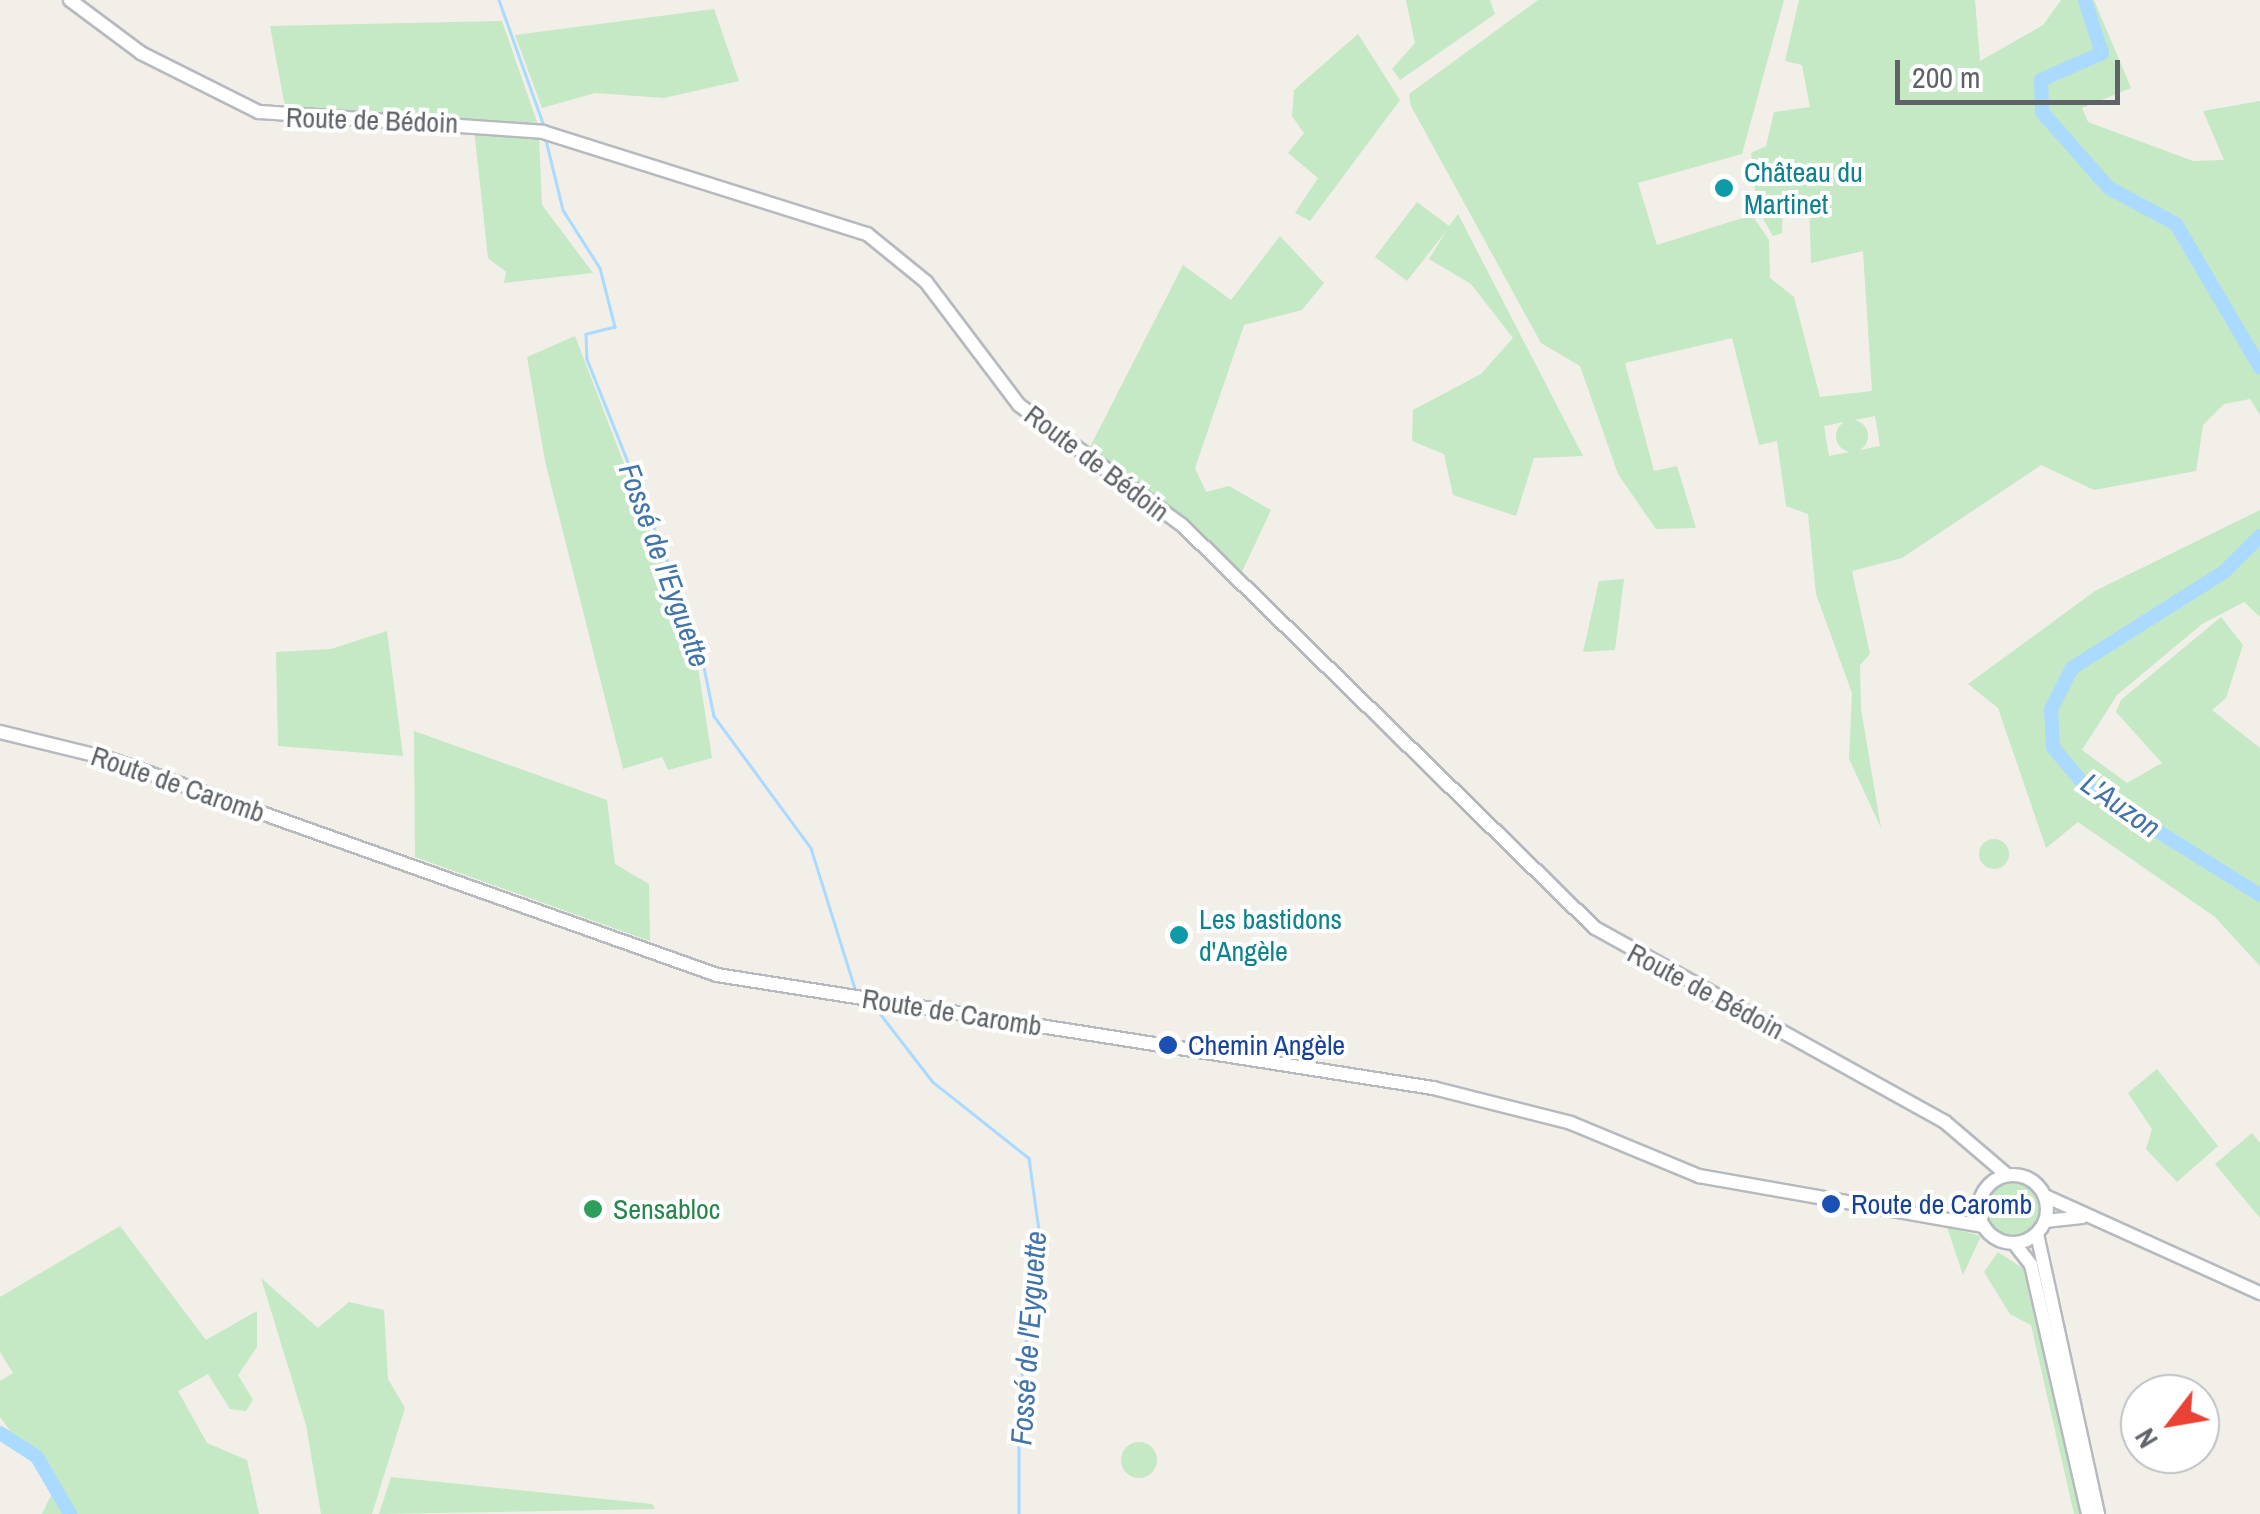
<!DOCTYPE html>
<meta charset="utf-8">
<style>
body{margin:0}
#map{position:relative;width:2260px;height:1514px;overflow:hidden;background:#f1efe8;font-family:"Archivo Narrow",sans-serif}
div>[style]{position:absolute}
.green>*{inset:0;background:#c5e8c5}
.round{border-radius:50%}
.stream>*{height:2.5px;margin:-1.25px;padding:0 1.25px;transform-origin:1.25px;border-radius:1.25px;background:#aadaff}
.river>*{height:14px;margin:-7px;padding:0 7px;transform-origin:7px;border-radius:7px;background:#aadaff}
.roads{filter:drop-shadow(2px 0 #b6babf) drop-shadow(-2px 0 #b6babf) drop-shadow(0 2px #b6babf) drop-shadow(0 -2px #b6babf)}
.secondary>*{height:12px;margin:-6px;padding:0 6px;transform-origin:6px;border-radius:6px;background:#fff}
.secondary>.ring{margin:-6px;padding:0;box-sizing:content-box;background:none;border:12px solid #fff;border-radius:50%}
.dots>*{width:28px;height:28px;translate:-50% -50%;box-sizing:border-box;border:5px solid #fff;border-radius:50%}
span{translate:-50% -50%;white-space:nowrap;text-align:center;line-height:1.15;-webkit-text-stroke:8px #fff;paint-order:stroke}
.street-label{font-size:28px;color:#5f6368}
.culture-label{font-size:28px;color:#0d838f}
.left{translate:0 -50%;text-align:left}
.transit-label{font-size:28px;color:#164399}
.leisure-label{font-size:28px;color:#27864d}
.water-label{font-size:30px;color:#4174aa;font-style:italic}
.north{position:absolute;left:2120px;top:1374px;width:100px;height:100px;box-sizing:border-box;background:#fff;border:2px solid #bfc1c3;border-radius:50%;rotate:239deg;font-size:28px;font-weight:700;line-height:40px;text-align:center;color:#5f6368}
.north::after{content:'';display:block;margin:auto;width:35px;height:45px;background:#ea4335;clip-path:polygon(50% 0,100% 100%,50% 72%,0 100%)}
.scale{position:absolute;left:1895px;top:60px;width:225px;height:45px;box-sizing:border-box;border:5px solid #5f6368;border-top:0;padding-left:12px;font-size:30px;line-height:35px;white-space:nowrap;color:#5f6368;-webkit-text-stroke:8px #fff;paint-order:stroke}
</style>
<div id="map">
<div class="green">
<i style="clip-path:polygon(1406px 0,1490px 0,1495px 14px,1400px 80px,1392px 69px,1415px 43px)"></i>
<i style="clip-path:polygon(evenodd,1538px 0,1784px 0,1742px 154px,1638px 183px,1657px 245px,1752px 215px,1769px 240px,1770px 278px,1794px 297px,1820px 397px,1872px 391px,1863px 251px,1811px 263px,1809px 200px,1783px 199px,1782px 233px,1773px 236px,1757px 208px,1751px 153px,1766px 146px,1774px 112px,1810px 107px,1802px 65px,1785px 61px,1799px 0,1975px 0,1980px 61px,2043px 25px,2061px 0,2094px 0,2131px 88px,2082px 108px,2088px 122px,2193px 161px,2224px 160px,2203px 111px,2260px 101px,2260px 415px,2250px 399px,2224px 404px,2203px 425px,2196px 471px,2094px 490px,2041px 465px,1902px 558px,1852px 571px,1870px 654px,1860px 665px,1861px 709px,1881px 828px,1849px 759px,1852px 693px,1816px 594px,1808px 514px,1786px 506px,1777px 441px,1759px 445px,1732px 338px,1625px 363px,1654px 471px,1677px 466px,1696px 528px,1656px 529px,1618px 474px,1580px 366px,1541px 343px,1411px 106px,1409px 94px,1538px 0,1875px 416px,1880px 446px,1829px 456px,1824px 426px,1875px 416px)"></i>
<i style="clip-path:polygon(714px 9px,739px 81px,664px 98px,595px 93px,542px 108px,515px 35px)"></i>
<i style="clip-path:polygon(502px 21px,538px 125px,286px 112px,270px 26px)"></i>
<i style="clip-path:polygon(1358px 34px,1400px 100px,1310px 221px,1295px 213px,1318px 178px,1288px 153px,1304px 133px,1292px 116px,1294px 90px)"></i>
<i style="clip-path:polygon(474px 129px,539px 137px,542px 205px,593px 273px,504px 283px,506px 272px,488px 258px)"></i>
<i style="clip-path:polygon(1417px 202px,1449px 226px,1458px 214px,1583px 456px,1534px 458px,1516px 516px,1453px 495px,1444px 454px,1412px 441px,1413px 410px,1481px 374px,1513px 338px,1471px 284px,1429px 259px,1447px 230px,1407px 281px,1375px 257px)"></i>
<i style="clip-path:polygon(1280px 236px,1324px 283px,1302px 310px,1244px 325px,1195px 468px,1206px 492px,1229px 486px,1271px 510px,1241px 574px,1188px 521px,1089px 449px,1183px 265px,1231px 300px)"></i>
<i style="clip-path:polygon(575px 336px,695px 648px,712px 758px,668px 770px,662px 757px,623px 769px,545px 461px,527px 357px)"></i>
<i class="round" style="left:1836px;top:420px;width:32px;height:32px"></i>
<i style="clip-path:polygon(2260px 510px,2260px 617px,2244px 602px,2202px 624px,2117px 695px,2082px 750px,2127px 783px,2162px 763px,2116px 712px,2121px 700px,2221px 617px,2243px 645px,2226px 698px,2212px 710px,2260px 748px,2260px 966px,2215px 917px,2078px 822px,2046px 848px,1998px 708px,1968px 684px,2095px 591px)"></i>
<i style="clip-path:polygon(1624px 579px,1615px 650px,1583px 652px,1599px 581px)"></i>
<i style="clip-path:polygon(387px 631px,403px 756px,278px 746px,276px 652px,331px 649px)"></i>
<i style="clip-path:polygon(414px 731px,607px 800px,615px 864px,649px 884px,650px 941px,415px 857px)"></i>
<i class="round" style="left:1979px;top:839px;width:30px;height:30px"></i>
<i style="clip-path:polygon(2157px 1069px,2218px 1146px,2177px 1182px,2146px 1149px,2152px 1129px,2128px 1093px)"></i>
<i style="clip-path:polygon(2252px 1133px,2260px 1143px,2260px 1218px,2215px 1164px)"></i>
<i class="round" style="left:1985px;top:1180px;width:58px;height:58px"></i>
<i style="clip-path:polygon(120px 1226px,206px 1340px,257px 1311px,257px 1347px,238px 1375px,253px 1400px,246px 1411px,230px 1409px,208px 1374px,178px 1391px,207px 1443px,247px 1460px,259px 1514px,42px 1514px,53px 1491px,0 1417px,0 1381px,13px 1373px,0 1352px,0 1297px)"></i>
<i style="clip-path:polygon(1947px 1227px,1981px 1236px,1963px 1275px)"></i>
<i style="clip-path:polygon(1998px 1252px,2027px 1271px,2083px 1514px,2074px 1514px,2031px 1325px,2010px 1314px,1984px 1272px)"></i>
<i style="clip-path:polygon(261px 1278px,318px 1328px,349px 1302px,384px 1310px,388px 1379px,405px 1408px,372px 1514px,321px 1514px,306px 1425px)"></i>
<i class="round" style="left:1121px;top:1442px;width:36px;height:36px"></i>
<i style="clip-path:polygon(391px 1477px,652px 1504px,655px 1509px,379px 1514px)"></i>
</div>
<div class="stream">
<i style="left:499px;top:0;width:134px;rotate:70.3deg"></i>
<i style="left:546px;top:140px;width:72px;rotate:76.3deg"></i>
<i style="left:563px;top:210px;width:69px;rotate:57.5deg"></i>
<i style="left:600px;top:268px;width:61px;rotate:75.7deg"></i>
<i style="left:615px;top:327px;width:30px;rotate:166deg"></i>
<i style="left:586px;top:334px;width:25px;rotate:88deg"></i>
<i style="left:587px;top:359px;width:300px;rotate:68.3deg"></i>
<i style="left:698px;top:638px;width:80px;rotate:78.4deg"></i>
<i style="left:714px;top:716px;width:164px;rotate:53.7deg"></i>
<i style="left:811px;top:848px;width:151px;rotate:72.6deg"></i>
<i style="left:858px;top:1003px;width:17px;rotate:13deg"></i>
<i style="left:875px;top:1007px;width:95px;rotate:52.3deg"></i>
<i style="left:933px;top:1082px;width:122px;rotate:38.4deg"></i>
<i style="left:1029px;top:1158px;width:73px;rotate:82.1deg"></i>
<i style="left:1039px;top:1230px;width:174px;rotate:96.6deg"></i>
<i style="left:1019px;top:1403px;width:111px;rotate:90deg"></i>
</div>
<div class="river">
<i style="left:2085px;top:0;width:56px;rotate:72.2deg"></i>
<i style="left:2102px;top:53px;width:67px;rotate:156.1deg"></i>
<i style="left:2041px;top:80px;width:32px;rotate:88deg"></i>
<i style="left:2042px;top:112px;width:101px;rotate:48.6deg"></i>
<i style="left:2109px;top:188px;width:76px;rotate:28.2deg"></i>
<i style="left:2176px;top:224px;width:166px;rotate:59.6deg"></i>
<i style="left:2260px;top:536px;width:51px;rotate:135deg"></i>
<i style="left:2224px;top:572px;width:180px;rotate:147.7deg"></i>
<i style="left:2072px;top:668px;width:46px;rotate:117.1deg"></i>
<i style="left:2051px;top:709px;width:38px;rotate:87deg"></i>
<i style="left:2053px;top:747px;width:50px;rotate:50.6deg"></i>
<i style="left:2085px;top:786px;width:206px;rotate:31.9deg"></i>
<i style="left:0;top:1433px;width:44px;rotate:33deg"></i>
<i style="left:37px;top:1457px;width:66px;rotate:59.9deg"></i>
</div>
<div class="roads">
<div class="secondary">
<i style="left:70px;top:0;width:89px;rotate:36.7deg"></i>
<i style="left:141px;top:53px;width:132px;rotate:26.6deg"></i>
<i style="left:259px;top:112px;width:285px;rotate:4deg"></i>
<i style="left:543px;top:132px;width:340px;rotate:17.5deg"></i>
<i style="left:867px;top:234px;width:76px;rotate:39.1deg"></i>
<i style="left:926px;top:282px;width:154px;rotate:52.9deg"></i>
<i style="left:1019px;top:405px;width:202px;rotate:36.4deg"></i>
<i style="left:1182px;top:525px;width:577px;rotate:44.3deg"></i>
<i style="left:1595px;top:928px;width:400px;rotate:29deg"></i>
<i style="left:1945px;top:1122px;width:82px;rotate:40.5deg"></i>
<i style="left:0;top:732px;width:110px;rotate:13.7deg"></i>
<i style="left:107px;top:758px;width:647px;rotate:19.58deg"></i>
<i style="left:717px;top:975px;width:725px;rotate:8.97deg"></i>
<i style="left:1433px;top:1088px;width:142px;rotate:14.2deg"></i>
<i style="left:1571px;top:1123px;width:139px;rotate:22.5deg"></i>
<i style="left:1699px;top:1176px;width:289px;rotate:10deg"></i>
<i class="ring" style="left:1979px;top:1175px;width:56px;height:56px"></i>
<i style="left:2045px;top:1196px;width:236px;rotate:24.3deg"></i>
<i style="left:2045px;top:1221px;width:37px;rotate:-6deg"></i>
<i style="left:2037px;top:1234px;width:287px;rotate:77.7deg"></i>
<i style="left:2014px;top:1243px;width:28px;rotate:52deg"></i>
<i style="left:2031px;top:1265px;width:255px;rotate:77.1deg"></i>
</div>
</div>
<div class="dots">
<i style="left:1724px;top:188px;background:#0f9aa8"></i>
<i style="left:1179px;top:935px;background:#0f9aa8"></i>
<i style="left:1168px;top:1045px;background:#1a4fb4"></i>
<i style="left:1831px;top:1204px;background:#1a4fb4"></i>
<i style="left:593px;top:1209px;background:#2e9e5b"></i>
</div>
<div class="street-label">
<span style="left:372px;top:120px;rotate:2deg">Route de Bédoin</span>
<span style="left:1097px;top:463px;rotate:37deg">Route de Bédoin</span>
<span style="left:178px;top:784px;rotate:19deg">Route de Caromb</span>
<span style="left:1706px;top:991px;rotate:28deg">Route de Bédoin</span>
<span style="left:952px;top:1012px;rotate:9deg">Route de Caromb</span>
</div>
<div class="culture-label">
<span class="left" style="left:1744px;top:188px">Château du<br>Martinet</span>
<span class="left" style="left:1199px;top:935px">Les bastidons<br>d'Angèle</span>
</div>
<div class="transit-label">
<span class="left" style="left:1188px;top:1045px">Chemin Angèle</span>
<span class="left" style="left:1851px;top:1204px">Route de Caromb</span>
</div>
<div class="leisure-label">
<span class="left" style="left:613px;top:1209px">Sensabloc</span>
</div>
<div class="water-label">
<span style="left:665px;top:565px;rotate:70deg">Fossé de l'Eyguette</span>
<span style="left:2121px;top:805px;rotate:35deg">L'Auzon</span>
<span style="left:1028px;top:1338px;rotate:-86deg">Fossé de l'Eyguette</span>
</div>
<div class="north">N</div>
<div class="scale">200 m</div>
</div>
